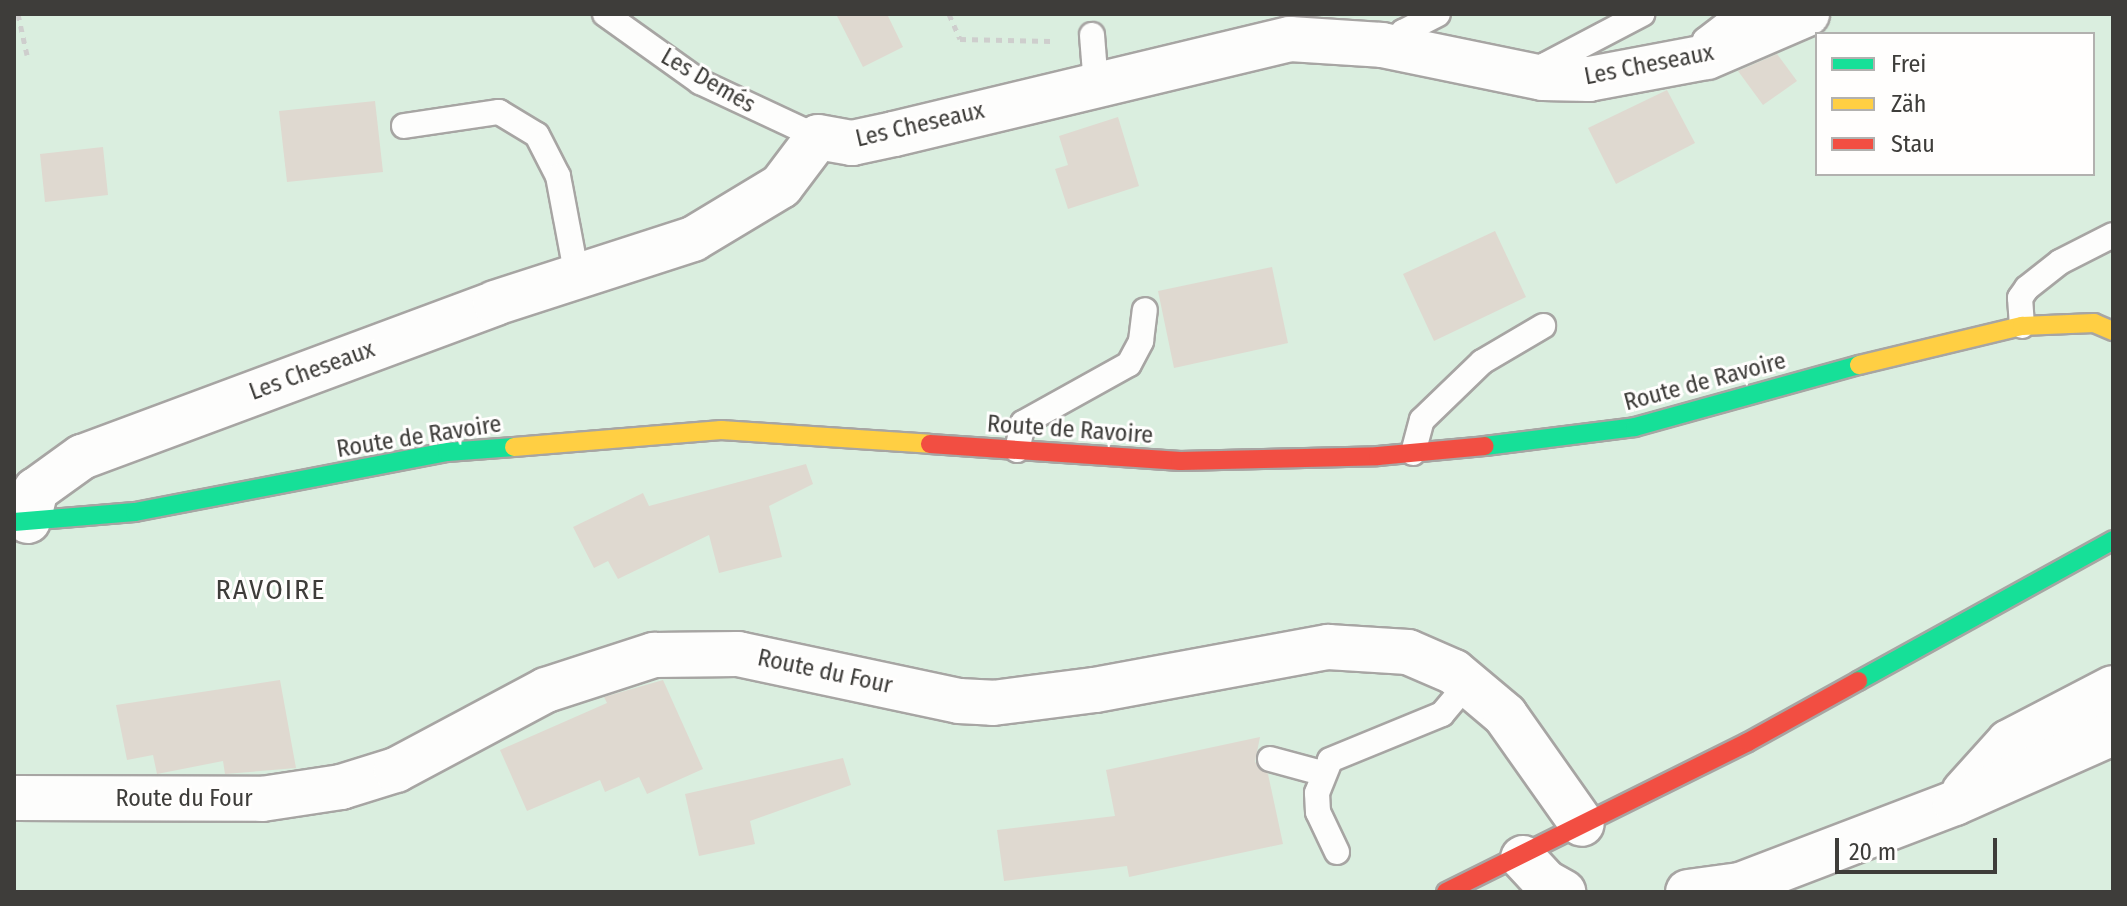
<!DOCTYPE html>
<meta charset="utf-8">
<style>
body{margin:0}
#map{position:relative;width:2127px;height:906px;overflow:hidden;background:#f2f0ec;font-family:"Fira Sans Condensed",sans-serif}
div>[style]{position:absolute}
.green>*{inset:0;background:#daeedf}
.building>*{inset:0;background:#dfd9d0}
.path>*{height:5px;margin-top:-2.5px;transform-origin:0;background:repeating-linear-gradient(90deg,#cececd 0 6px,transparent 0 12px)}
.roads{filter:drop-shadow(2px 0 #a7a5a3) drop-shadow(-2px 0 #a7a5a3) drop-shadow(0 2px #a7a5a3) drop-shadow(0 -2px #a7a5a3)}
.lane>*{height:24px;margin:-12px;padding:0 12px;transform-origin:12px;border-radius:12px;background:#fdfdfc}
.street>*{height:44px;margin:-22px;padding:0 22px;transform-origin:22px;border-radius:22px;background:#fdfdfc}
.fast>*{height:18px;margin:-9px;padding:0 9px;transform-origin:9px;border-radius:9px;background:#16e098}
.slow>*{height:18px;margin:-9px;padding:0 9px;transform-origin:9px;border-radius:9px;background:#ffcf43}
.jam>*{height:18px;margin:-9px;padding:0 9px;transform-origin:9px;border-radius:9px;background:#f24e42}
span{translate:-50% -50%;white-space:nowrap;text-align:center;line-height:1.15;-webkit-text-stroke:6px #fffefd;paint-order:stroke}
.street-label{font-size:24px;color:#3e3d3a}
.quarter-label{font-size:28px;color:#3e3d3a;letter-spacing:2px}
.frame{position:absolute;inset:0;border:16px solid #3e3d3a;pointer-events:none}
.legend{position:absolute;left:1815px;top:32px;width:280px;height:144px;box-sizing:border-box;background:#fffefd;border:2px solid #b2b1af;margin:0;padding:10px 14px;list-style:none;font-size:24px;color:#3e3d3a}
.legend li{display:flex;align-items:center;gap:16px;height:40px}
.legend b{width:40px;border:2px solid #b2b1af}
.scale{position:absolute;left:1835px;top:838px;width:162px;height:36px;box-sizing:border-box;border:4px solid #3e3d3a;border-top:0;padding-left:10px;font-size:24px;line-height:28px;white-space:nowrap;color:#3e3d3a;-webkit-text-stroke:6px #fffefd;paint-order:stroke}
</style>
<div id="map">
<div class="green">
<i style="clip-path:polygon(evenodd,14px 14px,2113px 14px,2113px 892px,14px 892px,14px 14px,1817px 34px,2093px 34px,2093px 174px,1817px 174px,1817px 34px)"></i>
</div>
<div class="building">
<i style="clip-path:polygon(836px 14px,887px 14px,903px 47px,863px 67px)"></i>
<i style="clip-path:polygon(1777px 54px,1797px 81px,1763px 105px,1738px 71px)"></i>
<i style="clip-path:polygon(1667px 90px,1695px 143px,1616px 184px,1588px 128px)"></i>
<i style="clip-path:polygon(375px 101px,383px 172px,287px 182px,279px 111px)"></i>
<i style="clip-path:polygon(1118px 117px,1139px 186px,1068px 209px,1055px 169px,1068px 165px,1059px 136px)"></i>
<i style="clip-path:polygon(103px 147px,108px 195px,45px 202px,40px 154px)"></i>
<i style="clip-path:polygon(1495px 231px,1526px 297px,1434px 341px,1403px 274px)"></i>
<i style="clip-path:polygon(1272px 267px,1288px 343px,1174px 368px,1158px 291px)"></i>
<i style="clip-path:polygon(806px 464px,813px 484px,769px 506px,782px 557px,719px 573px,709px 535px,618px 579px,608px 561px,594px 568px,573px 527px,643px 493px,649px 506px)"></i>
<i style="clip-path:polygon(280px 680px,296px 768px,225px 774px,223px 761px,157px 774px,153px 755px,127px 760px,116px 705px)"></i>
<i style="clip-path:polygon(663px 680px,703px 769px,647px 794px,639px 777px,605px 792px,600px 780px,527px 811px,500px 750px,607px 703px,604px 697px)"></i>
<i style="clip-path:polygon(1260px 737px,1255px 762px,1268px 774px,1283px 844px,1129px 877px,1127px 866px,1004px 881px,997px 830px,1115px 816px,1106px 770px)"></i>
<i style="clip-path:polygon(843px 758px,851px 785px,750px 821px,755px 844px,699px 856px,685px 794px)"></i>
</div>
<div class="path">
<i style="left:18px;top:14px;width:42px;rotate:77.6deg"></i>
<i style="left:949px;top:14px;width:27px;rotate:66deg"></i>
<i style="left:960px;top:39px;width:91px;rotate:1.3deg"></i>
</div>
<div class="roads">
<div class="lane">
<i style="left:605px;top:14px;width:117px;rotate:35.6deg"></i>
<i style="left:700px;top:82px;width:130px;rotate:25deg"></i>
<i style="left:1092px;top:35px;width:51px;rotate:85.5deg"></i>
<i style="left:1706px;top:47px;width:7px;rotate:-98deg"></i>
<i style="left:1705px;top:40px;width:43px;rotate:-37.4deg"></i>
<i style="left:1398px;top:48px;width:17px;rotate:-73deg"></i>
<i style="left:1403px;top:32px;width:39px;rotate:-27deg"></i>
<i style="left:1543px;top:76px;width:11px;rotate:-80deg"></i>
<i style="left:1545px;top:65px;width:110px;rotate:-27.7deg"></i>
<i style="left:404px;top:126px;width:96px;rotate:-8.4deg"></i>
<i style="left:499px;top:112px;width:44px;rotate:31.2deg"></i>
<i style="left:537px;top:135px;width:46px;rotate:62.9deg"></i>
<i style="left:558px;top:176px;width:103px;rotate:79.3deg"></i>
<i style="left:2022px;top:326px;width:28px;rotate:-94deg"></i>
<i style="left:2020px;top:298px;width:12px;rotate:-55deg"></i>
<i style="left:2027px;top:288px;width:42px;rotate:-38.2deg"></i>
<i style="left:2060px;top:262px;width:59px;rotate:-27deg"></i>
<i style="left:1017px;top:450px;width:28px;rotate:-77deg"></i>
<i style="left:1023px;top:423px;width:121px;rotate:-29.1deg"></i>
<i style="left:1129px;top:364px;width:26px;rotate:-62deg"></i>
<i style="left:1141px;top:341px;width:31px;rotate:-83deg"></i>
<i style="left:1413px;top:453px;width:34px;rotate:-75deg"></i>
<i style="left:1422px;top:420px;width:83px;rotate:-44deg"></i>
<i style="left:1482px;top:362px;width:71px;rotate:-30.5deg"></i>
<i style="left:1270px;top:759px;width:54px;rotate:15.1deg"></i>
<i style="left:1337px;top:852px;width:44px;rotate:-115.4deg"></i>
<i style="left:1318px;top:812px;width:19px;rotate:-93deg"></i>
<i style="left:1317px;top:793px;width:35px;rotate:-68deg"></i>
<i style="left:1330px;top:760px;width:121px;rotate:-22.3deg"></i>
<i style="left:1442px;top:714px;width:40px;rotate:-50deg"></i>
</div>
<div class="street">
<i style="left:28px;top:521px;width:32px;rotate:-76deg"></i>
<i style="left:36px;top:490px;width:57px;rotate:-35.7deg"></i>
<i style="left:82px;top:457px;width:441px;rotate:-20.4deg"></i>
<i style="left:495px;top:303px;width:208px;rotate:-17.9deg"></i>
<i style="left:693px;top:239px;width:103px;rotate:-31.1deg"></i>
<i style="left:781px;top:186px;width:61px;rotate:-52.9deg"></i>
<i style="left:818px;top:137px;width:35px;rotate:10deg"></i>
<i style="left:852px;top:143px;width:43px;rotate:-12.1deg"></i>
<i style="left:894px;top:134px;width:407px;rotate:-13.5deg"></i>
<i style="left:1290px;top:39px;width:92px;rotate:3.7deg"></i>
<i style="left:1382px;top:45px;width:164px;rotate:11.6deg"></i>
<i style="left:1543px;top:78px;width:46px;rotate:1.2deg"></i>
<i style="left:1589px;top:79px;width:120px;rotate:-10.6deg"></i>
<i style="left:1707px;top:57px;width:109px;rotate:-23.3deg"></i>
<i style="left:1964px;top:792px;width:67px;rotate:-48deg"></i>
<i style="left:2009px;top:742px;width:117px;rotate:-27.4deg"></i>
<i style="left:14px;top:798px;width:248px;rotate:0.2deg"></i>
<i style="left:262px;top:799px;width:80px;rotate:-8.6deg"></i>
<i style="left:341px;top:787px;width:58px;rotate:-17.2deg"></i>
<i style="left:396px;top:770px;width:170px;rotate:-28.1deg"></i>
<i style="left:546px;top:690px;width:114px;rotate:-18deg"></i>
<i style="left:654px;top:655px;width:84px;rotate:-0.7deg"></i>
<i style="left:738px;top:654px;width:226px;rotate:12deg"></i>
<i style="left:959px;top:701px;width:34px;rotate:3deg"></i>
<i style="left:993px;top:703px;width:103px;rotate:-7.3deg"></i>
<i style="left:1095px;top:690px;width:237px;rotate:-10.5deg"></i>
<i style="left:1328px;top:647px;width:80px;rotate:3.6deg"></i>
<i style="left:1408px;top:652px;width:50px;rotate:23.5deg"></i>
<i style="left:1454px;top:672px;width:67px;rotate:40.1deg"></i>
<i style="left:1505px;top:715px;width:133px;rotate:54.8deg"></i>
<i style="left:1523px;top:858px;width:33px;rotate:47deg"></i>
<i style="left:1545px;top:882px;width:21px;rotate:29deg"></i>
<i style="left:1688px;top:892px;width:52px;rotate:-7.7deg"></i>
<i style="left:1740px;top:885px;width:230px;rotate:-20.9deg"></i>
<i style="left:1955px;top:803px;width:173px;rotate:-23.9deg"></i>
</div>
<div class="fast">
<i style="left:1485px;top:446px;width:151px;rotate:-7.2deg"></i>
<i style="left:1635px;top:427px;width:232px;rotate:-15.5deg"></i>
<i style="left:14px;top:522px;width:121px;rotate:-4.7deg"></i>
<i style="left:135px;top:512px;width:318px;rotate:-10.9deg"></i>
<i style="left:447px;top:452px;width:67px;rotate:-4.3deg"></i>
<i style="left:1858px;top:681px;width:291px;rotate:-28.9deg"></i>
</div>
<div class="slow">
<i style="left:1859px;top:365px;width:168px;rotate:-13.5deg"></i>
<i style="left:2022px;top:326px;width:72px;rotate:-2.4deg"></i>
<i style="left:2094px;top:323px;width:21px;rotate:23deg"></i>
<i style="left:514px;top:447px;width:208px;rotate:-4.7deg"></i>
<i style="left:721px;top:430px;width:209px;rotate:3.8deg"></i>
</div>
<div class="jam">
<i style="left:930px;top:444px;width:251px;rotate:3.9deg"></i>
<i style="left:1180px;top:461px;width:198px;rotate:-1.4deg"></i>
<i style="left:1378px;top:456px;width:107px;rotate:-5.3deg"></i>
<i style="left:1446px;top:892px;width:337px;rotate:-26.4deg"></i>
<i style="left:1748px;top:742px;width:126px;rotate:-29deg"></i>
</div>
</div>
<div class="street-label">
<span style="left:1649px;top:65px;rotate:-11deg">Les Cheseaux</span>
<span style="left:708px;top:81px;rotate:30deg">Les Demés</span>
<span style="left:920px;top:125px;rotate:-13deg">Les Cheseaux</span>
<span style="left:312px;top:371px;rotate:-20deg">Les Cheseaux</span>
<span style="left:1705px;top:382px;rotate:-15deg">Route de Ravoire</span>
<span style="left:1070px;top:430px;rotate:4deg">Route de Ravoire</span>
<span style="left:419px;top:437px;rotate:-9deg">Route de Ravoire</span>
<span style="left:825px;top:672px;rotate:12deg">Route du Four</span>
<span style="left:184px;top:799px">Route du Four</span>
</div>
<div class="quarter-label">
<span style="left:271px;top:590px">RAVOIRE</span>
</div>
<div class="frame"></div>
<ul class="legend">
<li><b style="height:10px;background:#16e098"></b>Frei</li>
<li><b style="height:10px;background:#ffcf43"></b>Zäh</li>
<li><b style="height:10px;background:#f24e42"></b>Stau</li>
</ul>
<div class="scale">20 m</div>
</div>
